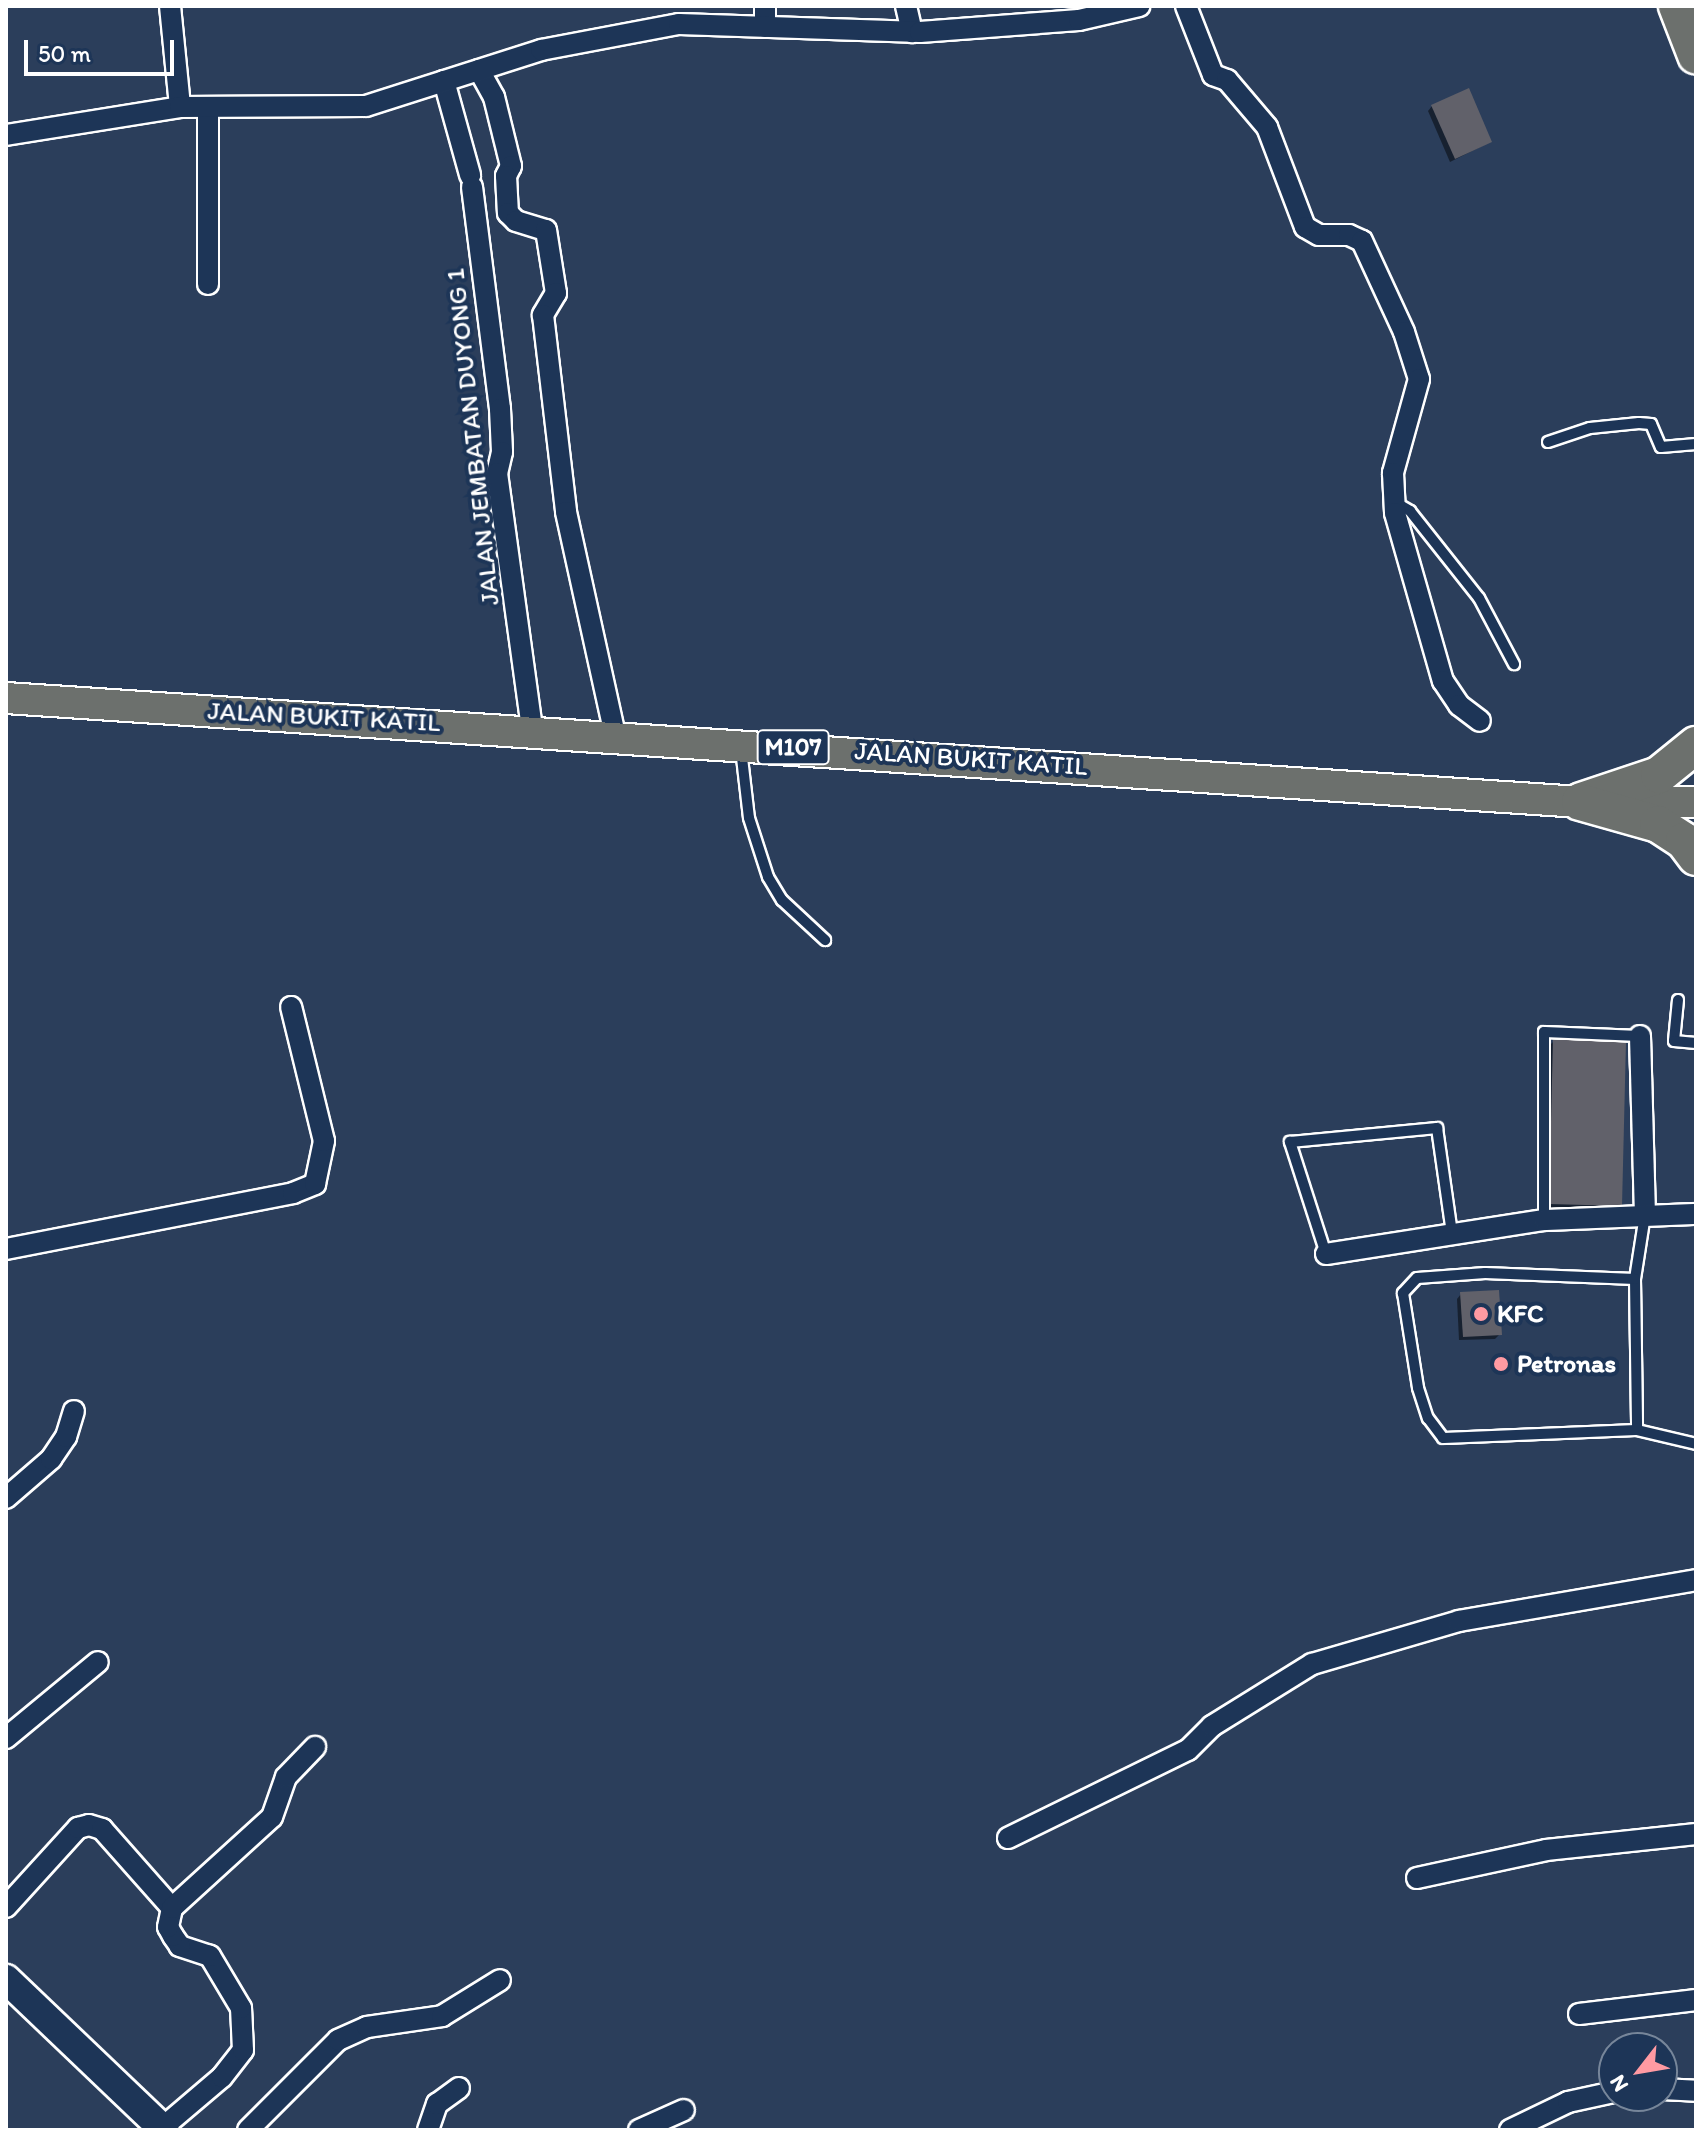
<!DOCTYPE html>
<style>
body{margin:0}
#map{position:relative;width:1702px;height:2136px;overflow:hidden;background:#2b3e5b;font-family:Itim,sans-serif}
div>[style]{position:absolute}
.shadow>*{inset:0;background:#0007}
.building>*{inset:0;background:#61616a}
.roads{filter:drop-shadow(2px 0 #fff) drop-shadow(-2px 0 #fff) drop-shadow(0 2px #fff) drop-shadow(0 -2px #fff)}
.lane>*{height:10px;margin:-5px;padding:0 5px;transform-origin:5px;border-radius:5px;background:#1d3557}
.street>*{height:20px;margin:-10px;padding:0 10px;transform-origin:10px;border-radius:10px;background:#1d3557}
.secondary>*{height:28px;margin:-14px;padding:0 14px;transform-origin:14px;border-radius:14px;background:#1d3557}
.primary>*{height:30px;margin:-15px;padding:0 15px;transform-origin:15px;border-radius:15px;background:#6c706d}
.highway>*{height:36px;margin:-18px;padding:0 18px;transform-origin:18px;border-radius:18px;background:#6c706d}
.dots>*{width:22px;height:22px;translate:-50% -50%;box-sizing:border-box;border:4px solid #1d3557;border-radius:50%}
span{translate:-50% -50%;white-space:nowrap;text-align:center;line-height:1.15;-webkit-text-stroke:8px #1d3557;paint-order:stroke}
.shield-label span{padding:2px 6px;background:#1d3557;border:2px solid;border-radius:6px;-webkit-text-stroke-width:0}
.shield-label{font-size:24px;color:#fff;font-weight:700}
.street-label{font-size:26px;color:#fff}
.poi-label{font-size:26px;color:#fff;font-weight:700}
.left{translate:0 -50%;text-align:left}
.frame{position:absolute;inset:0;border:8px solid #fff;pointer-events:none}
.north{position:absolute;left:1598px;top:2032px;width:80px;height:80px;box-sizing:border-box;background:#1d3557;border:2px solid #77869a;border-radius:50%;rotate:239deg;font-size:22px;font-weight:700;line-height:32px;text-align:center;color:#fff}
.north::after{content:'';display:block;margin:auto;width:28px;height:36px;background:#ff9aa2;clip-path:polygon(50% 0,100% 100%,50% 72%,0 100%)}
.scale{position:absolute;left:24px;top:40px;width:150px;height:36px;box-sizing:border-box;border:4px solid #fff;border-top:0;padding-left:10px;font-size:24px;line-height:28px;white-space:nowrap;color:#fff;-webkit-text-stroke:6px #1d3557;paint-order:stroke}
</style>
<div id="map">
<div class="shadow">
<i style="clip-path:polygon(1432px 106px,1490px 142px,1450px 162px,1428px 111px)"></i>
<i style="clip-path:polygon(1554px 1041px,1620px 1205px,1610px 1215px,1540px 1213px,1544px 1051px)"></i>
<i style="clip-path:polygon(1461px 1294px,1500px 1334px,1495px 1339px,1459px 1340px,1457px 1299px)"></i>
</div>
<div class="building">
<i style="clip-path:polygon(1469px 88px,1492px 142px,1455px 159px,1431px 105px)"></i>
<i style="clip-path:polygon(1553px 1039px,1626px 1041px,1622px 1206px,1549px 1204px)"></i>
<i style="clip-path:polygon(1499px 1290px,1502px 1335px,1463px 1337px,1460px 1292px)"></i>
</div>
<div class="roads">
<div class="lane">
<i style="left:1548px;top:442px;width:44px;rotate:-18.4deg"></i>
<i style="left:1590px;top:428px;width:49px;rotate:-5.8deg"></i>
<i style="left:1639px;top:423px;width:12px;rotate:5deg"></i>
<i style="left:1651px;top:424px;width:25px;rotate:67deg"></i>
<i style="left:1661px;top:447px;width:35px;rotate:-5deg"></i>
<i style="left:1393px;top:501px;width:20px;rotate:30deg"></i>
<i style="left:1410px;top:511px;width:111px;rotate:51.6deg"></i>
<i style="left:1479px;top:598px;width:75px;rotate:62.1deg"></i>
<i style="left:741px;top:749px;width:69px;rotate:83.4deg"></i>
<i style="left:749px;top:818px;width:62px;rotate:72.1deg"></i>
<i style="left:768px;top:877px;width:27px;rotate:59deg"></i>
<i style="left:782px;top:900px;width:59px;rotate:42.9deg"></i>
<i style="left:1678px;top:1000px;width:41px;rotate:95.6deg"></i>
<i style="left:1674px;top:1041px;width:22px;rotate:5deg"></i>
<i style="left:1645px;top:1215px;width:65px;rotate:98.9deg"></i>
<i style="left:1635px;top:1279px;width:151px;rotate:89.2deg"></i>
<i style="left:1637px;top:1430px;width:61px;rotate:13.3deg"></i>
<i style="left:1544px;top:1220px;width:188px;rotate:-90deg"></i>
<i style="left:1544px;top:1032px;width:96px;rotate:2.4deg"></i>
<i style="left:1326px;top:1254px;width:118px;rotate:-107.8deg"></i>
<i style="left:1290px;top:1142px;width:148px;rotate:-5.4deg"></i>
<i style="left:1437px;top:1128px;width:106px;rotate:81.9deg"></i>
<i style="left:1635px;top:1279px;width:150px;rotate:-177.7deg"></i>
<i style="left:1485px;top:1273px;width:68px;rotate:175.8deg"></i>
<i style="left:1417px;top:1278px;width:21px;rotate:133deg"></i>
<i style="left:1403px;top:1293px;width:96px;rotate:81deg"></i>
<i style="left:1418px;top:1388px;width:32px;rotate:72deg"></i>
<i style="left:1428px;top:1418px;width:25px;rotate:53deg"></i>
<i style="left:1443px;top:1438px;width:194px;rotate:-2.4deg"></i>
</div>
<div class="street">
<i style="left:170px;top:6px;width:101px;rotate:84.3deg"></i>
<i style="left:906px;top:6px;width:27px;rotate:77deg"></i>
<i style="left:1186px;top:6px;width:74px;rotate:68.6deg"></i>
<i style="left:1213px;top:75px;width:15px;rotate:20deg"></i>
<i style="left:1227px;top:80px;width:62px;rotate:49.6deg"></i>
<i style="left:1267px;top:127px;width:107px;rotate:69.2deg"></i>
<i style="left:1305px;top:227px;width:16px;rotate:30deg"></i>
<i style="left:1319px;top:235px;width:30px"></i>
<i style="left:1349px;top:235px;width:14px;rotate:25deg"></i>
<i style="left:1362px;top:241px;width:100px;rotate:65.2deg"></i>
<i style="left:1404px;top:332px;width:49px;rotate:72.3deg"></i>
<i style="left:1419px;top:379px;width:98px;rotate:105.5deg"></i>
<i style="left:1393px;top:473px;width:40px;rotate:87.1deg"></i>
<i style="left:1395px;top:513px;width:175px;rotate:74.1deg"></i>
<i style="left:1443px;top:681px;width:29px;rotate:56deg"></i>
<i style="left:1459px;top:705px;width:26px;rotate:37deg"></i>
<i style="left:765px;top:27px;width:21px;rotate:-90deg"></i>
<i style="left:479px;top:70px;width:31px;rotate:61deg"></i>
<i style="left:494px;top:97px;width:71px;rotate:76.2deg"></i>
<i style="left:511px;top:166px;width:11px;rotate:117deg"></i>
<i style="left:506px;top:176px;width:37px;rotate:87deg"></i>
<i style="left:508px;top:213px;width:11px;rotate:45deg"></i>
<i style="left:516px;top:221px;width:31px;rotate:17deg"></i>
<i style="left:546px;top:230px;width:64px;rotate:81deg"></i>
<i style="left:556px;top:293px;width:26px;rotate:121deg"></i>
<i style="left:543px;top:315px;width:198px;rotate:83.3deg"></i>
<i style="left:566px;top:512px;width:228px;rotate:77.6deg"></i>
<i style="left:444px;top:81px;width:98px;rotate:74.5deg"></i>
<i style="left:208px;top:108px;width:176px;rotate:90deg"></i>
<i style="left:6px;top:135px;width:176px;rotate:-9.1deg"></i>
<i style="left:180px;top:107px;width:186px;rotate:-0.3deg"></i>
<i style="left:366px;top:106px;width:184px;rotate:-17.7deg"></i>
<i style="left:541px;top:50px;width:140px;rotate:-10.7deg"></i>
<i style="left:679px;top:24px;width:241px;rotate:1.9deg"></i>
<i style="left:920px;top:32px;width:159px;rotate:-4.3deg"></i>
<i style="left:1079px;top:20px;width:62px;rotate:-13.1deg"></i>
<i style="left:472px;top:187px;width:224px;rotate:82.8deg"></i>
<i style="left:500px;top:409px;width:43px;rotate:87.3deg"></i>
<i style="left:502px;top:452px;width:22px;rotate:103deg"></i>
<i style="left:497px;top:473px;width:258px;rotate:82.2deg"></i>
<i style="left:1640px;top:1036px;width:179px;rotate:88.4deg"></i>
<i style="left:6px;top:1249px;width:292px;rotate:-11deg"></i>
<i style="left:293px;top:1193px;width:24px;rotate:-22deg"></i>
<i style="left:315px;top:1184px;width:44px;rotate:-78.2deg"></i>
<i style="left:324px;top:1141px;width:138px;rotate:-103.8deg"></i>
<i style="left:1326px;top:1254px;width:221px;rotate:-8.9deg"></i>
<i style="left:1544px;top:1220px;width:152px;rotate:-2.3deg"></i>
<i style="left:6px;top:1498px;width:60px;rotate:-40.9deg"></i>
<i style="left:51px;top:1459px;width:27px;rotate:-56deg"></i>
<i style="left:66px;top:1437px;width:27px;rotate:-73deg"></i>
<i style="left:6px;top:1738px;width:119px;rotate:-39.6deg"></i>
<i style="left:1008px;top:1838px;width:200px;rotate:-26.1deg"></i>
<i style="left:1188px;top:1750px;width:34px;rotate:-45deg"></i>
<i style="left:1212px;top:1726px;width:118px;rotate:-31.8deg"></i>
<i style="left:1312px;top:1664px;width:153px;rotate:-16.3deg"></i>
<i style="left:1459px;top:1621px;width:241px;rotate:-9.8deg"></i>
<i style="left:1417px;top:1878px;width:132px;rotate:-12.2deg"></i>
<i style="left:1546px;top:1850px;width:151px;rotate:-6.1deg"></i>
<i style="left:6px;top:1907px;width:107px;rotate:-47.7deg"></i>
<i style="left:78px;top:1828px;width:11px;rotate:-15deg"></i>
<i style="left:89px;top:1825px;width:14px;rotate:17deg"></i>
<i style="left:102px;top:1829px;width:106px;rotate:48.5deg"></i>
<i style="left:1579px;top:2014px;width:118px;rotate:-6.8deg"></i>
<i style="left:1662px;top:2089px;width:34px;rotate:3deg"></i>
<i style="left:162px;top:2128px;width:79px;rotate:-40.4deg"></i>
<i style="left:222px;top:2077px;width:34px;rotate:-52deg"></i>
<i style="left:243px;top:2050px;width:42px;rotate:-92.7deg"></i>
<i style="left:241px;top:2008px;width:61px;rotate:-120.8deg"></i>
<i style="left:210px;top:1956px;width:32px;rotate:-162deg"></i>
<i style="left:180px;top:1946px;width:12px;rotate:-125deg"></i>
<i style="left:173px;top:1936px;width:10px;rotate:-119deg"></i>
<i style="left:168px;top:1927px;width:19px;rotate:-78deg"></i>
<i style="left:172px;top:1908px;width:135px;rotate:-42.3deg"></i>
<i style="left:272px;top:1817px;width:42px;rotate:-70.7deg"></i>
<i style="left:286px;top:1777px;width:42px;rotate:-46deg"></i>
<i style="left:248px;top:2130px;width:127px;rotate:-45deg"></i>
<i style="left:338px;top:2040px;width:32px;rotate:-24deg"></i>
<i style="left:367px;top:2027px;width:76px;rotate:-8.3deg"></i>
<i style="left:442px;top:2016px;width:68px;rotate:-31.8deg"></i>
<i style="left:428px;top:2130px;width:28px;rotate:-71deg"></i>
<i style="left:437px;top:2104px;width:27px;rotate:-36deg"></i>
<i style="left:639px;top:2130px;width:49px;rotate:-24deg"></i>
<i style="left:1510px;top:2130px;width:64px;rotate:-25.8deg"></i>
<i style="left:1568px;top:2102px;width:47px;rotate:-12.3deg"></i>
</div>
<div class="secondary">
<i style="left:6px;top:1979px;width:219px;rotate:43.7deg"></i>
</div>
<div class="primary">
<i style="left:6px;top:698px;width:1577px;rotate:3.78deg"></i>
<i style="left:1580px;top:802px;width:116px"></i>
</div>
<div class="highway">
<i style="left:1677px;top:6px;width:53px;rotate:68.8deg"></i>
<i style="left:1581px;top:801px;width:82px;rotate:-18.4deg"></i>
<i style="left:1659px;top:775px;width:48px;rotate:-39deg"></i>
<i style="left:1580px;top:802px;width:81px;rotate:15.8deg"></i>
<i style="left:1658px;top:824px;width:31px;rotate:33deg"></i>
<i style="left:1684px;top:841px;width:20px;rotate:53deg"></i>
</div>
</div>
<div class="dots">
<i style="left:1481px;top:1314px;background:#ff9aa2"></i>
<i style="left:1501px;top:1364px;background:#ff9aa2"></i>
</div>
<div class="shield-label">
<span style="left:793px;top:747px">M107</span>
</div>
<div class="street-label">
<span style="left:473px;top:437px;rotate:-96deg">JALAN JEMBATAN DUYONG 1</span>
<span style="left:324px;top:717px;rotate:3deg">JALAN BUKIT KATIL</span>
<span style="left:971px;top:759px;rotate:4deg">JALAN BUKIT KATIL</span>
</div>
<div class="poi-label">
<span class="left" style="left:1497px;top:1314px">KFC</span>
<span class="left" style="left:1517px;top:1364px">Petronas</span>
</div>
<div class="frame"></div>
<div class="north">N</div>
<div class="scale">50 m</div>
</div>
